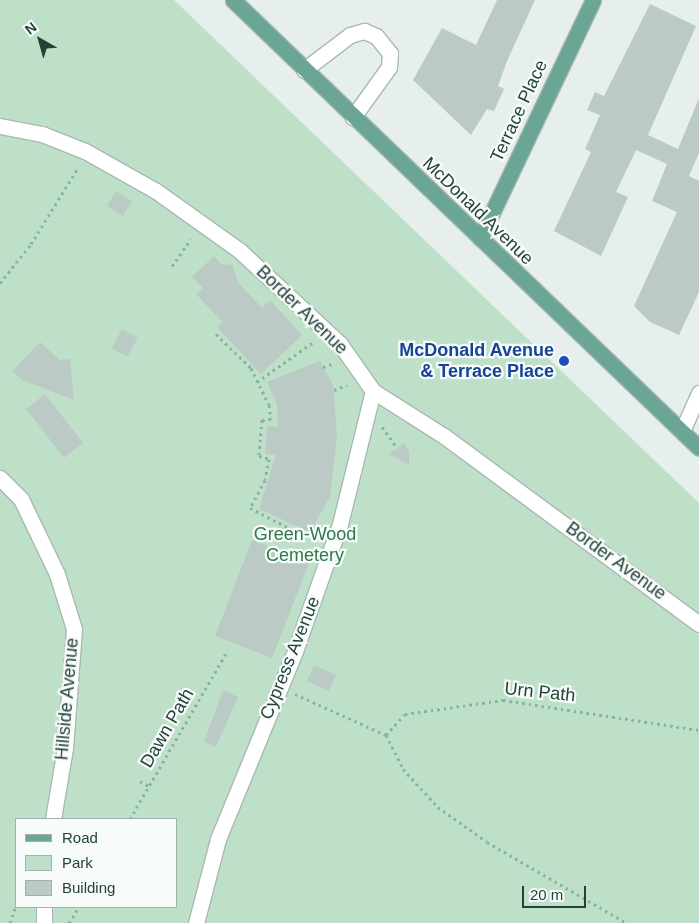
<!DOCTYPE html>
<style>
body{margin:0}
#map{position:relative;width:699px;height:923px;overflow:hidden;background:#e6efeb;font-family:Arial,sans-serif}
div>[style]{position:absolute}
.green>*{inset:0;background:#bfe0c8}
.building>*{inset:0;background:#bbcac4}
.path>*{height:3px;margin-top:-1.5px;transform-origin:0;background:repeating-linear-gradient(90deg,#86b3a5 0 2.5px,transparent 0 6.5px)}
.roads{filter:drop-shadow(1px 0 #a8b8b2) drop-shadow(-1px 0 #a8b8b2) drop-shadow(0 1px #a8b8b2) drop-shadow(0 -1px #a8b8b2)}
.minor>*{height:15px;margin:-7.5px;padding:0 7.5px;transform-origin:7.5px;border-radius:7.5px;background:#fff}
.major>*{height:15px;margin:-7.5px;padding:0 7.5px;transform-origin:7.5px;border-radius:7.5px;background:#6aa596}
.dots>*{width:14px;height:14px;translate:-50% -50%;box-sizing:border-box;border:2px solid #f7fbf9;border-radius:50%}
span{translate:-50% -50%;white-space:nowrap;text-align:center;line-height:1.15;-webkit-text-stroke:4.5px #f7fbf9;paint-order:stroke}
.street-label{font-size:18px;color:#24423a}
.transit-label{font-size:18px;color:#164399;font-weight:700}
.right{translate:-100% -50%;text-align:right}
.park-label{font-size:18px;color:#2d7a4b}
.legend{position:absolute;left:15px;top:818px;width:162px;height:90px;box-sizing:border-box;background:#f7fbf9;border:1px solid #a3b1ad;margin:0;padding:6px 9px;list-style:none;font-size:15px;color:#24423a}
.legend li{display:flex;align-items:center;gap:10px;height:25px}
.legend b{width:25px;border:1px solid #a3b1ad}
.north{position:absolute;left:15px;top:15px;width:50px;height:50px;-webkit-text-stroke:4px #f7fbf9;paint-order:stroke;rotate:322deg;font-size:14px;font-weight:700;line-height:20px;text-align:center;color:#24423a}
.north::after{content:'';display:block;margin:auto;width:18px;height:22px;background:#24423a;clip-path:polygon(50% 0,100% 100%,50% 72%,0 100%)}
.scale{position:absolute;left:522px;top:886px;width:64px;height:22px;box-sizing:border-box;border:2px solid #24423a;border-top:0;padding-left:6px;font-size:15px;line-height:18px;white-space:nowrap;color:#24423a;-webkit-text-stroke:4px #f7fbf9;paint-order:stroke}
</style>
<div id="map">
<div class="green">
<i style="clip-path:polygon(evenodd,0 0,174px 0,699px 503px,699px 923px,0 923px,0 0,16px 819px,176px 819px,176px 907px,16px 907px,16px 819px)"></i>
</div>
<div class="building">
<i style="clip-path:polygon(497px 0,535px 0,507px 61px,498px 86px,504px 89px,494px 111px,487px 109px,471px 135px,413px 80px,442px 28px,476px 45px)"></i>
<i style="clip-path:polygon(650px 4px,696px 26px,648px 135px,678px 149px,699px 98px,699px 153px,689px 176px,699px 181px,699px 292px,679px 335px,650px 322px,634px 306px,677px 212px,652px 201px,667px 164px,636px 150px,616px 192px,628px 197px,601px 256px,554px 231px,591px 152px,585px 149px,600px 115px,587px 110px,595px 92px,604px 96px)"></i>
<i style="clip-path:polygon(116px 191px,132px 201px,123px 216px,107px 206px)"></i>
<i style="clip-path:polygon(214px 256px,221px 264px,233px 265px,237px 281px,262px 308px,270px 300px,302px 335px,261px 374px,217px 327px,222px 322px,196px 294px,203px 288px,192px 277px)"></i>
<i style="clip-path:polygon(122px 329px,138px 338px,127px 357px,112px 348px)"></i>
<i style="clip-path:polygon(40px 342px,60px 360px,70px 359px,74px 400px,22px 380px,12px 371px)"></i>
<i style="clip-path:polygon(320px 361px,333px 385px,337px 437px,330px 497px,310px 532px,259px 509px,276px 455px,265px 454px,267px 426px,278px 427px,277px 404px,267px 382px)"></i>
<i style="clip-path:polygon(45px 394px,83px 443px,64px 458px,26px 409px)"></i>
<i style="clip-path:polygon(404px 443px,409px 451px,409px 465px,389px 454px)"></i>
<i style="clip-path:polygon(252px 540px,309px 563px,272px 658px,215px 636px)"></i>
<i style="clip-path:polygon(314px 665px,336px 675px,329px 691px,307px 681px)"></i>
<i style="clip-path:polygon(223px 690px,238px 697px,216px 747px,204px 742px)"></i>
</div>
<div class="path">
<i style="left:172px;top:266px;width:33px;rotate:-55deg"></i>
<i style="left:0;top:283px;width:50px;rotate:-51.5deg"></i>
<i style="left:31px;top:244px;width:89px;rotate:-58.3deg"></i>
<i style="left:216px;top:334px;width:49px;rotate:44.2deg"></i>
<i style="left:251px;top:368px;width:41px;rotate:64.1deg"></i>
<i style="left:269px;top:405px;width:14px;rotate:82deg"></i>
<i style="left:271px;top:419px;width:9px;rotate:174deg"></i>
<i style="left:262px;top:420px;width:36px;rotate:95deg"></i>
<i style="left:259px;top:456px;width:10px;rotate:17deg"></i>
<i style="left:269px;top:459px;width:21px;rotate:101deg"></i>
<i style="left:265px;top:480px;width:32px;rotate:118deg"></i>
<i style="left:250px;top:508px;width:42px;rotate:27.2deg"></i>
<i style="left:323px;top:367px;width:9px;rotate:-18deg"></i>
<i style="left:257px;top:382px;width:69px;rotate:-35.5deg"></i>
<i style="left:334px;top:390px;width:14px;rotate:-21deg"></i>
<i style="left:382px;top:427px;width:24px;rotate:54deg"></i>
<i style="left:295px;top:694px;width:100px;rotate:24.3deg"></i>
<i style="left:386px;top:735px;width:38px;rotate:63deg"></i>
<i style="left:403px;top:769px;width:52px;rotate:47.4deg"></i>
<i style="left:438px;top:807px;width:60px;rotate:35.5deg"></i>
<i style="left:487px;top:842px;width:162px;rotate:30.1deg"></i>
<i style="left:386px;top:735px;width:28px;rotate:-48deg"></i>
<i style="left:405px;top:714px;width:99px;rotate:-8.1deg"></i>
<i style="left:503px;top:700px;width:198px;rotate:8.7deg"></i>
<i style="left:140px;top:781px;width:10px;rotate:29deg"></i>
<i style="left:130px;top:819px;width:195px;rotate:-59.9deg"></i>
<i style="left:10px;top:923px;width:19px;rotate:-72deg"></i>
<i style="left:69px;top:923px;width:19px;rotate:-58deg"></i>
</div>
<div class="roads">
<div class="minor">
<i style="left:304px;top:70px;width:58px;rotate:-37.3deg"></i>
<i style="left:350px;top:35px;width:15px;rotate:-16deg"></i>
<i style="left:364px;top:31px;width:13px;rotate:23deg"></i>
<i style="left:376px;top:36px;width:22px;rotate:51deg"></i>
<i style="left:390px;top:53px;width:14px;rotate:94deg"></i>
<i style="left:389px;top:67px;width:62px;rotate:125.8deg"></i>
<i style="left:0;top:126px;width:43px;rotate:10.8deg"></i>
<i style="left:42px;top:134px;width:46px;rotate:21.6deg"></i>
<i style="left:85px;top:151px;width:81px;rotate:29.4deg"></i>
<i style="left:156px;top:191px;width:103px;rotate:35.5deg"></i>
<i style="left:240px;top:251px;width:137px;rotate:42.9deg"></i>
<i style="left:340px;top:344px;width:57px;rotate:54.9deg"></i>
<i style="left:373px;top:391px;width:84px;rotate:32.4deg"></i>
<i style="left:444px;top:436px;width:317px;rotate:36.4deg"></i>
<i style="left:682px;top:431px;width:42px;rotate:-65.9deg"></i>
<i style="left:0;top:478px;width:30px;rotate:45deg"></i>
<i style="left:21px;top:499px;width:83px;rotate:64.4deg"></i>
<i style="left:57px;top:574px;width:58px;rotate:72.8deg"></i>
<i style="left:74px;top:629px;width:119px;rotate:94.3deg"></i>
<i style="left:65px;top:748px;width:72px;rotate:99.6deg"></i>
<i style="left:44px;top:923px;width:16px;rotate:-90deg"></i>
<i style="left:196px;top:923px;width:87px;rotate:-75.3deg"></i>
<i style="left:218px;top:839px;width:203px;rotate:-67.7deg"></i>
<i style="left:295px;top:651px;width:135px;rotate:-70.5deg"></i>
<i style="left:340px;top:524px;width:137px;rotate:-76.1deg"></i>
</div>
<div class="major">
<i style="left:233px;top:0;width:646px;rotate:43.87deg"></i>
<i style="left:480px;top:238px;width:263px;rotate:-64.6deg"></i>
</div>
</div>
<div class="dots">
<i style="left:564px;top:361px;background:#1a4fb4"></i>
</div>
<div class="street-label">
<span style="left:519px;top:111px;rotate:-65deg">Terrace Place</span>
<span style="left:478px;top:211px;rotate:44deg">McDonald Avenue</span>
<span style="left:302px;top:310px;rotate:44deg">Border Avenue</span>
<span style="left:616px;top:561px;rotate:36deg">Border Avenue</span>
<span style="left:290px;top:658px;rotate:-68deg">Cypress Avenue</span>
<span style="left:540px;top:692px;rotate:6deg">Urn Path</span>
<span style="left:67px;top:699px;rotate:-85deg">Hillside Avenue</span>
<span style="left:167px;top:728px;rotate:-60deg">Dawn Path</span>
</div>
<div class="transit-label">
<span class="right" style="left:554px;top:361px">McDonald Avenue<br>&amp; Terrace Place</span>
</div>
<div class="park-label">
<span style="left:305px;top:545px">Green-Wood<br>Cemetery</span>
</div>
<ul class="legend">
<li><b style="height:6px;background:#6aa596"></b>Road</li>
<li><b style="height:14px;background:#bfe0c8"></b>Park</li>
<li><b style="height:14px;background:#bbcac4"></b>Building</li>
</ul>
<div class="north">N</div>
<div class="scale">20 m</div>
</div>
